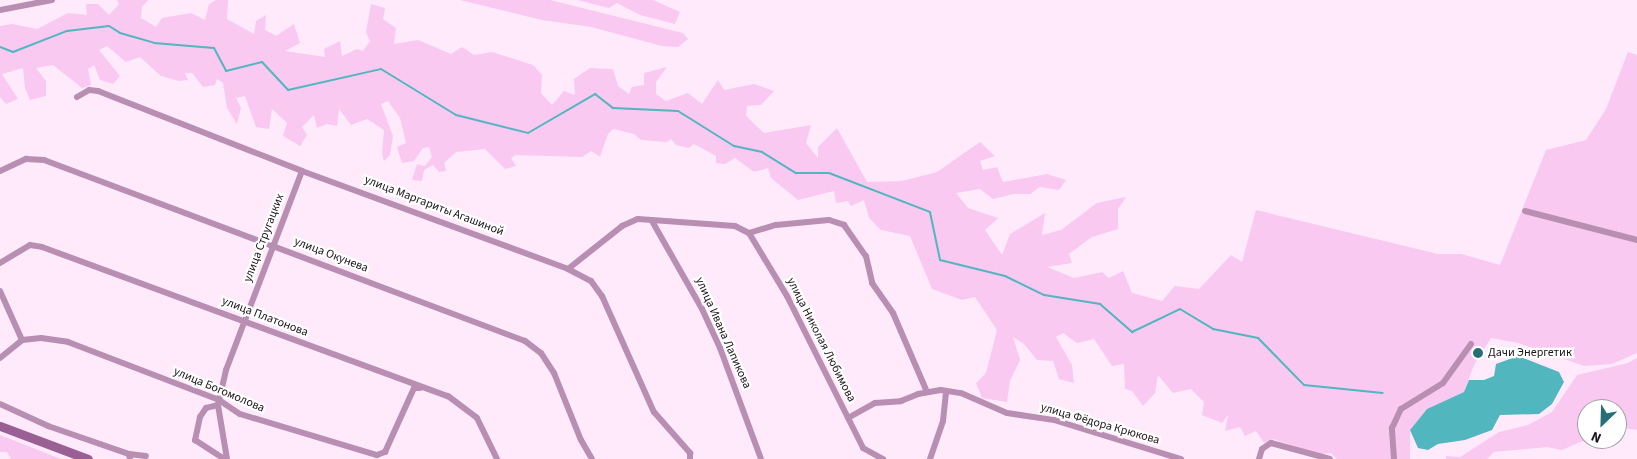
<!DOCTYPE html>
<meta charset="utf-8">
<style>
body{margin:0}
#map{position:relative;width:1637px;height:459px;overflow:hidden;background:#ffeafb;font-family:"Source Sans 3",sans-serif}
div>[style]{position:absolute}
.green>*{inset:0;background:#f9c9f2}
.water>*{inset:0;background:#51b6be}
.stream>*{height:2px;margin:-1px;padding:0 1px;transform-origin:1px;border-radius:1px;background:#51b6be}
.street>*{height:6px;margin:-3px;padding:0 3px;transform-origin:3px;border-radius:3px;background:#b88fb2}
.secondary>*{height:9px;margin:-4.5px;padding:0 4.5px;transform-origin:4.5px;border-radius:4.5px;background:#9a5f93}
.dots>*{width:14px;height:14px;translate:-50% -50%;box-sizing:border-box;border:2px solid #fff;border-radius:50%}
span{translate:-50% -50%;white-space:nowrap;text-align:center;line-height:1.15;-webkit-text-stroke:4.5px #fff;paint-order:stroke}
.street-label{font-size:12px;color:#1c131b}
.poi-label{font-size:12px;color:#1c131b}
.left{translate:0 -50%;text-align:left}
.north{position:absolute;left:1577px;top:399px;width:50px;height:50px;box-sizing:border-box;background:#fff;border:1px solid #a4a1a4;border-radius:50%;rotate:204deg;font-size:14px;font-weight:700;line-height:20px;text-align:center;color:#1c131b}
.north::after{content:'';display:block;margin:auto;width:18px;height:22px;background:#257076;clip-path:polygon(50% 0,100% 100%,50% 72%,0 100%)}
</style>
<div id="map">
<div class="green">
<i style="clip-path:polygon(117px 0,148px 0,142px 7px,141px 18px,156px 27px,162px 18px,191px 13px,205px 20px,209px 4px,216px 0,228px 0,227px 19px,254px 34px,256px 21px,266px 15px,265px 30px,276px 36px,294px 24px,300px 43px,285px 51px,325px 57px,324px 49px,340px 41px,342px 56px,357px 49px,363px 51px,370px 41px,366px 32px,371px 4px,385px 8px,383px 19px,396px 28px,394px 44px,418px 40px,451px 54px,462px 47px,474px 55px,492px 52px,533px 65px,542px 75px,541px 93px,552px 105px,564px 91px,575px 95px,574px 79px,590px 68px,613px 69px,618px 86px,629px 94px,632px 87px,644px 85px,644px 73px,667px 67px,656px 82px,656px 94px,666px 101px,688px 93px,702px 104px,718px 80px,724px 90px,754px 84px,774px 91px,761px 105px,747px 106px,746px 116px,764px 133px,811px 125px,806px 143px,818px 158px,818px 147px,837px 128px,867px 182px,902px 181px,937px 172px,980px 142px,995px 156px,980px 161px,983px 170px,997px 167px,1003px 182px,1047px 174px,1066px 180px,1059px 190px,1040px 187px,1030px 194px,1014px 194px,993px 199px,980px 189px,956px 193px,968px 208px,998px 218px,985px 230px,1002px 255px,1010px 234px,1045px 213px,1042px 235px,1061px 230px,1097px 203px,1126px 197px,1118px 209px,1118px 229px,1092px 237px,1069px 254px,1072px 263px,1047px 267px,1074px 278px,1102px 272px,1109px 278px,1123px 271px,1132px 293px,1162px 301px,1175px 286px,1199px 289px,1231px 255px,1242px 262px,1256px 210px,1438px 254px,1461px 254px,1500px 265px,1546px 150px,1586px 140px,1606px 109px,1628px 52px,1637px 55px,1637px 353px,1612px 364px,1584px 366px,1518px 343px,1491px 338px,1474px 365px,1464px 392px,1427px 409px,1410px 430px,1410px 459px,1337px 459px,1331px 453px,1308px 456px,1300px 448px,1273px 439px,1264px 443px,1256px 431px,1245px 436px,1240px 427px,1225px 431px,1228px 415px,1222px 423px,1202px 415px,1204px 402px,1191px 389px,1173px 393px,1158px 375px,1155px 393px,1143px 406px,1132px 391px,1125px 389px,1124px 364px,1112px 366px,1094px 339px,1077px 343px,1063px 333px,1056px 337px,1072px 365px,1074px 383px,1059px 379px,1053px 361px,1037px 360px,1024px 344px,1013px 337px,1020px 360px,1010px 381px,1007px 402px,982px 398px,976px 383px,986px 373px,997px 330px,975px 297px,962px 300px,932px 289px,910px 236px,881px 230px,869px 218px,864px 200px,851px 206px,848px 201px,836px 203px,834px 191px,798px 200px,771px 178px,768px 168px,754px 172px,735px 158px,725px 164px,716px 163px,716px 156px,694px 144px,689px 148px,676px 145px,671px 139px,667px 142px,641px 140px,634px 134px,613px 129px,608px 134px,600px 157px,591px 151px,582px 157px,515px 155px,511px 158px,516px 166px,505px 169px,485px 149px,456px 152px,444px 163px,446px 171px,439px 172px,433px 165px,424px 170px,422px 181px,412px 180px,417px 164px,425px 166px,432px 157px,429px 147px,423px 148px,414px 161px,402px 163px,397px 147px,406px 143px,400px 118px,388px 101px,381px 104px,393px 136px,390px 155px,384px 161px,382px 154px,384px 130px,367px 119px,351px 125px,339px 109px,337px 126px,327px 124px,317px 128px,314px 115px,302px 127px,307px 135px,300px 146px,283px 136px,287px 123px,272px 109px,269px 129px,256px 127px,245px 96px,236px 98px,241px 108px,237px 124px,227px 108px,223px 83px,217px 79px,215px 85px,203px 87px,192px 73px,185px 73px,188px 80px,179px 81px,161px 76px,140px 57px,126px 62px,107px 46px,99px 50px,120px 76px,113px 84px,100px 80px,94px 65px,88px 69px,91px 85px,82px 88px,53px 65px,36px 68px,46px 81px,46px 96px,30px 100px,25px 88px,23px 68px,2px 74px,18px 99px,6px 104px,0 97px,0 26px,12px 24px,37px 29px,68px 13px,87px 15px,86px 4px,98px 4px,109px 15px,119px 4px)"></i>
<i style="clip-path:polygon(460px 0,550px 0,683px 33px,688px 39px,678px 47px,662px 46px,591px 27px,542px 20px)"></i>
<i style="clip-path:polygon(577px 0,653px 0,680px 12px,675px 24px,640px 15px,617px 3px,609px 8px)"></i>
<i style="clip-path:polygon(1637px 358px,1637px 430px,1617px 427px,1617px 409px,1587px 409px,1587px 439px,1562px 450px,1547px 447px,1494px 452px,1487px 459px,1446px 459px,1446px 456px,1460px 457px,1499px 432px,1528px 425px,1552px 412px,1577px 375px,1628px 363px)"></i>
<i style="clip-path:polygon(0 435px,61px 459px,11px 459px,7px 452px,0 452px)"></i>
</div>
<div class="water">
<i style="clip-path:polygon(1518px 356px,1559px 372px,1564px 382px,1552px 404px,1539px 414px,1500px 415px,1492px 430px,1465px 440px,1438px 444px,1428px 450px,1418px 448px,1410px 430px,1427px 409px,1464px 392px,1469px 380px,1484px 380px,1494px 376px,1496px 364px)"></i>
</div>
<div class="stream">
<i style="left:0;top:47px;width:14px;rotate:21deg"></i>
<i style="left:13px;top:52px;width:58px;rotate:-21.3deg"></i>
<i style="left:67px;top:31px;width:42px;rotate:-6.8deg"></i>
<i style="left:109px;top:26px;width:13px;rotate:32deg"></i>
<i style="left:120px;top:33px;width:35px;rotate:16deg"></i>
<i style="left:154px;top:43px;width:60px;rotate:4.8deg"></i>
<i style="left:214px;top:48px;width:26px;rotate:62deg"></i>
<i style="left:226px;top:71px;width:37px;rotate:-14deg"></i>
<i style="left:262px;top:62px;width:38px;rotate:47deg"></i>
<i style="left:288px;top:90px;width:95px;rotate:-12.7deg"></i>
<i style="left:381px;top:69px;width:88px;rotate:31.5deg"></i>
<i style="left:456px;top:115px;width:74px;rotate:14deg"></i>
<i style="left:528px;top:133px;width:78px;rotate:-30.2deg"></i>
<i style="left:595px;top:94px;width:23px;rotate:38deg"></i>
<i style="left:613px;top:108px;width:65px;rotate:2.6deg"></i>
<i style="left:678px;top:111px;width:66px;rotate:32deg"></i>
<i style="left:734px;top:146px;width:29px;rotate:12deg"></i>
<i style="left:762px;top:152px;width:40px;rotate:32deg"></i>
<i style="left:796px;top:173px;width:33px"></i>
<i style="left:829px;top:173px;width:108px;rotate:21.1deg"></i>
<i style="left:930px;top:212px;width:49px;rotate:78.2deg"></i>
<i style="left:940px;top:260px;width:67px;rotate:13.8deg"></i>
<i style="left:1005px;top:276px;width:43px;rotate:26deg"></i>
<i style="left:1044px;top:295px;width:57px;rotate:9.1deg"></i>
<i style="left:1100px;top:304px;width:43px;rotate:41.2deg"></i>
<i style="left:1132px;top:332px;width:53px;rotate:-25.6deg"></i>
<i style="left:1180px;top:309px;width:39px;rotate:31deg"></i>
<i style="left:1213px;top:329px;width:46px;rotate:11.3deg"></i>
<i style="left:1258px;top:338px;width:66px;rotate:45.6deg"></i>
<i style="left:1304px;top:385px;width:79px;rotate:5.8deg"></i>
</div>
<div class="street">
<i style="left:0;top:10px;width:53px;rotate:-10.9deg"></i>
<i style="left:77px;top:97px;width:14px;rotate:-30deg"></i>
<i style="left:89px;top:90px;width:9px;rotate:6deg"></i>
<i style="left:98px;top:91px;width:219px;rotate:21.4deg"></i>
<i style="left:302px;top:171px;width:283px;rotate:20.2deg"></i>
<i style="left:568px;top:269px;width:26px;rotate:28deg"></i>
<i style="left:591px;top:281px;width:19px;rotate:54deg"></i>
<i style="left:602px;top:296px;width:127px;rotate:65.9deg"></i>
<i style="left:654px;top:412px;width:55px;rotate:48.7deg"></i>
<i style="left:690px;top:453px;width:6px;rotate:90deg"></i>
<i style="left:0;top:171px;width:29px;rotate:-25deg"></i>
<i style="left:26px;top:159px;width:18px;rotate:3deg"></i>
<i style="left:44px;top:160px;width:514px;rotate:20.62deg"></i>
<i style="left:525px;top:341px;width:20px;rotate:37deg"></i>
<i style="left:541px;top:353px;width:24px;rotate:57deg"></i>
<i style="left:554px;top:373px;width:72px;rotate:68.1deg"></i>
<i style="left:581px;top:440px;width:22px;rotate:60deg"></i>
<i style="left:1525px;top:211px;width:116px;rotate:14.5deg"></i>
<i style="left:652px;top:221px;width:101px;rotate:60.4deg"></i>
<i style="left:702px;top:309px;width:43px;rotate:65.2deg"></i>
<i style="left:720px;top:348px;width:118px;rotate:69.7deg"></i>
<i style="left:749px;top:233px;width:28px;rotate:-17deg"></i>
<i style="left:776px;top:225px;width:53px;rotate:-5.4deg"></i>
<i style="left:829px;top:220px;width:16px;rotate:18deg"></i>
<i style="left:844px;top:225px;width:38px;rotate:55deg"></i>
<i style="left:866px;top:256px;width:28px;rotate:77deg"></i>
<i style="left:872px;top:283px;width:37px;rotate:55deg"></i>
<i style="left:893px;top:313px;width:86px;rotate:66.7deg"></i>
<i style="left:0;top:263px;width:35px;rotate:-31deg"></i>
<i style="left:30px;top:245px;width:12px;rotate:9deg"></i>
<i style="left:42px;top:247px;width:432px;rotate:20.2deg"></i>
<i style="left:448px;top:396px;width:36px;rotate:37deg"></i>
<i style="left:477px;top:418px;width:46px;rotate:64deg"></i>
<i style="left:568px;top:269px;width:69px;rotate:-38.5deg"></i>
<i style="left:622px;top:226px;width:17px;rotate:-24deg"></i>
<i style="left:638px;top:219px;width:97px;rotate:4.1deg"></i>
<i style="left:735px;top:226px;width:16px;rotate:27deg"></i>
<i style="left:749px;top:233px;width:74px;rotate:58.9deg"></i>
<i style="left:787px;top:296px;width:170px;rotate:63.4deg"></i>
<i style="left:863px;top:448px;width:23px;rotate:29deg"></i>
<i style="left:0;top:291px;width:54px;rotate:65.8deg"></i>
<i style="left:0;top:358px;width:28px;rotate:-39deg"></i>
<i style="left:22px;top:340px;width:19px;rotate:-6deg"></i>
<i style="left:41px;top:338px;width:27px;rotate:8deg"></i>
<i style="left:68px;top:342px;width:162px;rotate:21deg"></i>
<i style="left:219px;top:400px;width:25px;rotate:34deg"></i>
<i style="left:240px;top:414px;width:143px;rotate:16.7deg"></i>
<i style="left:377px;top:455px;width:9px;rotate:-21deg"></i>
<i style="left:385px;top:452px;width:70px;rotate:-65.6deg"></i>
<i style="left:414px;top:388px;width:6px"></i>
<i style="left:0;top:404px;width:53px;rotate:24.6deg"></i>
<i style="left:48px;top:426px;width:86px;rotate:19.1deg"></i>
<i style="left:218px;top:405px;width:12px;rotate:166deg"></i>
<i style="left:206px;top:408px;width:11px;rotate:124deg"></i>
<i style="left:200px;top:417px;width:24px;rotate:102deg"></i>
<i style="left:195px;top:440px;width:35px;rotate:33deg"></i>
<i style="left:848px;top:418px;width:31px;rotate:-29deg"></i>
<i style="left:875px;top:403px;width:26px;rotate:-4deg"></i>
<i style="left:901px;top:401px;width:18px;rotate:-22deg"></i>
<i style="left:918px;top:394px;width:23px;rotate:-10deg"></i>
<i style="left:941px;top:390px;width:20px;rotate:9deg"></i>
<i style="left:961px;top:393px;width:50px;rotate:23.5deg"></i>
<i style="left:1007px;top:413px;width:48px;rotate:8.5deg"></i>
<i style="left:1054px;top:420px;width:133px;rotate:17.1deg"></i>
<i style="left:130px;top:459px;width:5px;rotate:-101deg"></i>
<i style="left:129px;top:454px;width:17px;rotate:7deg"></i>
<i style="left:227px;top:459px;width:55px;rotate:-99.5deg"></i>
<i style="left:218px;top:405px;width:36px;rotate:-77deg"></i>
<i style="left:226px;top:370px;width:213px;rotate:-69.1deg"></i>
<i style="left:930px;top:459px;width:40px;rotate:-71.1deg"></i>
<i style="left:943px;top:421px;width:30px;rotate:-84deg"></i>
<i style="left:1259px;top:459px;width:10px;rotate:-73deg"></i>
<i style="left:1262px;top:449px;width:11px;rotate:-34deg"></i>
<i style="left:1271px;top:443px;width:61px;rotate:15.2deg"></i>
<i style="left:1394px;top:459px;width:31px;rotate:-94deg"></i>
<i style="left:1392px;top:428px;width:21px;rotate:-65deg"></i>
<i style="left:1401px;top:409px;width:49px;rotate:-31.8deg"></i>
<i style="left:1443px;top:383px;width:48px;rotate:-54.3deg"></i>
</div>
<div class="secondary">
<i style="left:0;top:426px;width:94px;rotate:20.6deg"></i>
</div>
<div class="dots">
<i style="left:1478px;top:353px;background:#257076"></i>
</div>
<div class="street-label">
<span style="left:434px;top:206px;rotate:21deg">улица Маргариты Агашиной</span>
<span style="left:264px;top:238px;rotate:-69deg">улица Стругацких</span>
<span style="left:331px;top:255px;rotate:21deg">улица Окунева</span>
<span style="left:265px;top:317px;rotate:21deg">улица Платонова</span>
<span style="left:723px;top:333px;rotate:66deg">улица Ивана Лапикова</span>
<span style="left:821px;top:340px;rotate:63deg">улица Николая Любимова</span>
<span style="left:219px;top:390px;rotate:23deg">улица Богомолова</span>
<span style="left:1100px;top:424px;rotate:16deg">улица Фёдора Крюкова</span>
</div>
<div class="poi-label">
<span class="left" style="left:1488px;top:353px">Дачи Энергетик</span>
</div>
<div class="north">N</div>
</div>
